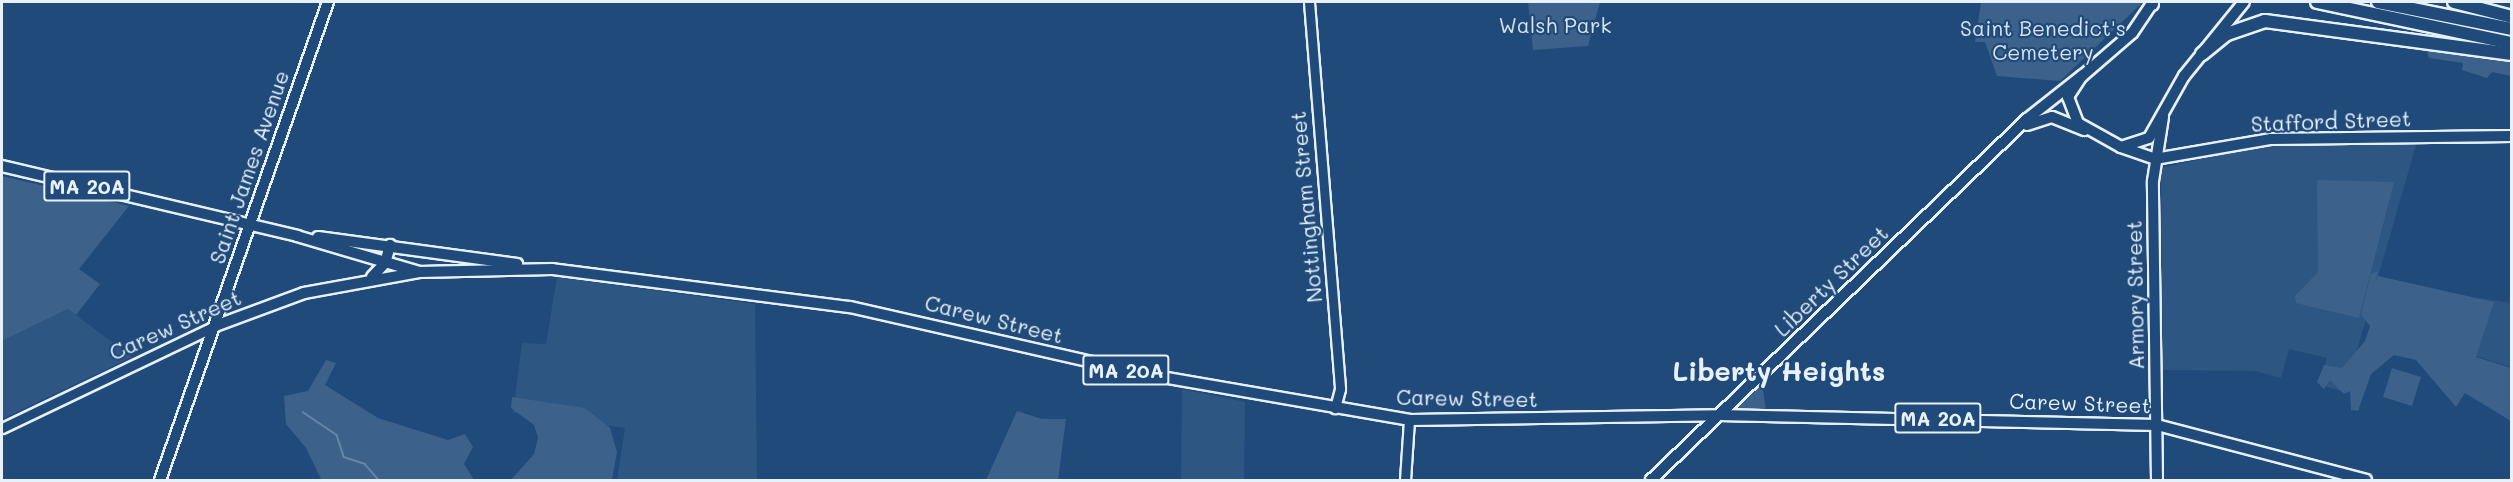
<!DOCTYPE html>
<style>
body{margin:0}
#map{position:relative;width:2513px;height:482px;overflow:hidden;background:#1f4a7a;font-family:Mali,sans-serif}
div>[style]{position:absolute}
.built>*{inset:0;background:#2e5683}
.green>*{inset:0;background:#3c628c}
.stream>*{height:1.5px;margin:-0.75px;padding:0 0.75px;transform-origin:0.75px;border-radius:0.75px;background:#6685a7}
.roads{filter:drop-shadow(2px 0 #e8f1f8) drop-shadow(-2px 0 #e8f1f8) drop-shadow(0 2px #e8f1f8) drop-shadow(0 -2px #e8f1f8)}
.tertiary>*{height:9px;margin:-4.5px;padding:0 4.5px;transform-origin:4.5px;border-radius:4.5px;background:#1f4a7a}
.secondary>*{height:10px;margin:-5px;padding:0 5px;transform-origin:5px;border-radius:5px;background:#1f4a7a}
.primary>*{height:10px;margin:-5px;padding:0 5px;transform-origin:5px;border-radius:5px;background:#1f4a7a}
.motorway>*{height:12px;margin:-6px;padding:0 6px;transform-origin:6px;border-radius:6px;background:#1f4a7a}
span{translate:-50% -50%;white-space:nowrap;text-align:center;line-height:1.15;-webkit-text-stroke:4.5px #1f4a7a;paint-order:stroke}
.shield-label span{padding:2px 4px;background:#1f4a7a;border:2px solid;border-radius:4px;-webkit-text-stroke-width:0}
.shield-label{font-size:20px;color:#e8f1f8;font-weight:700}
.park-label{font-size:21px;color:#d7e3ed}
.street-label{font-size:21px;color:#e8f1f8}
.district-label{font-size:27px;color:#e8f1f8;font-weight:700}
.frame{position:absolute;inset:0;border:3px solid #e8f1f8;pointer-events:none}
</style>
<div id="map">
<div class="built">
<i style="clip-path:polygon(2264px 145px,2416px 145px,2345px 392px,2320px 385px,2327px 358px,2289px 349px,2281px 378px,2255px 371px,2163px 370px,2161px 168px)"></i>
<i style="clip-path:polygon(557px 277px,755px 304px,757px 480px,617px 480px,625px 428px,513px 412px,522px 343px,546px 344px)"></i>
<i style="clip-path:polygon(2481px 298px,2511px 303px,2511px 367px,2463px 352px)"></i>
<i style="clip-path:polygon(68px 309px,132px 357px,2px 419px,2px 341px)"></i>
<i style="clip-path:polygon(1182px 389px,1245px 402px,1244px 480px,1181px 480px)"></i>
</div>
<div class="green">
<i style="clip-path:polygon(1528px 2px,1600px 2px,1588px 46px,1533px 50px)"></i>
<i style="clip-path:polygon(1981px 2px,2143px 2px,2060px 81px,1997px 76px,1985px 42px,1975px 42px)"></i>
<i style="clip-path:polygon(2425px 45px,2511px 58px,2511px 76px,2492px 72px,2487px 78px,2462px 70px,2463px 63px,2429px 58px)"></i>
<i style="clip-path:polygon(2px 176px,129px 206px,79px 269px,100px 284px,76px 315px,68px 309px,2px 341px)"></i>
<i style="clip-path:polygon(2317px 180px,2394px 182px,2359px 318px,2296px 303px,2295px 296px,2318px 272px)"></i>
<i style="clip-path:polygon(2378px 271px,2376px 280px,2378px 276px,2494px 302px,2476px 357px,2511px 368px,2511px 421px,2465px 393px,2456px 407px,2416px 360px,2394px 355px,2371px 374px,2358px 411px,2351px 410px,2350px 391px,2344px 394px,2330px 380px,2324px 389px,2317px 382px,2324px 365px,2342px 368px,2365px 341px,2370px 326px,2361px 315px,2371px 274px)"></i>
<i style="clip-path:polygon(326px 360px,336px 363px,325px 385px,378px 418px,448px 440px,465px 434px,473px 447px,464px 464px,474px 480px,321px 479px,306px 448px,286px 424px,284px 396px,308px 391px)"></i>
<i style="clip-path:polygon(2392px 368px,2421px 377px,2412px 406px,2383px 397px)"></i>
<i style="clip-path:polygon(1762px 384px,1766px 410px,1738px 408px)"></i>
<i style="clip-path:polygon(512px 397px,585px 408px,610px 428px,617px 452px,612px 480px,511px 480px,534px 454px,538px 438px,534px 425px,511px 408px)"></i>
<i style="clip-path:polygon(1017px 411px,1042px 419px,1066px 419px,1058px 480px,986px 480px)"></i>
</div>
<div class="stream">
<i style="left:303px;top:412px;width:41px;rotate:34.1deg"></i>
<i style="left:337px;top:435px;width:23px;rotate:72deg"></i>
<i style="left:344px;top:457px;width:22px;rotate:18deg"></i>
<i style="left:365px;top:464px;width:21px;rotate:49deg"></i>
</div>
<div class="roads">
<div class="tertiary">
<i style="left:1309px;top:2px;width:388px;rotate:85.4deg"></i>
<i style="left:1340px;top:389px;width:20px;rotate:105deg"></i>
<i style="left:2px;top:428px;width:236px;rotate:-25.6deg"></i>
<i style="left:1405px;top:480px;width:60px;rotate:-86.2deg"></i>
</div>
<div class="secondary">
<i style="left:2027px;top:125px;width:26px;rotate:-18deg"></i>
<i style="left:2052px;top:117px;width:35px;rotate:22deg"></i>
<i style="left:2121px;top:147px;width:36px;rotate:19deg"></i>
<i style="left:2155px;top:159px;width:118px;rotate:-9.8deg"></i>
<i style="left:2271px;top:139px;width:241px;rotate:-0.7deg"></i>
<i style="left:372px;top:277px;width:19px;rotate:-47deg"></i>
<i style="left:385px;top:263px;width:19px;rotate:-74deg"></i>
<i style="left:215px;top:326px;width:95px;rotate:-20.3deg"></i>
<i style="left:304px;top:293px;width:117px;rotate:-10.3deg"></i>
<i style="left:160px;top:480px;width:507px;rotate:-70.64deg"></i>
<i style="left:1651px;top:480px;width:521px;rotate:-43.83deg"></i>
<i style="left:2027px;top:119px;width:71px;rotate:-38.2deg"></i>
<i style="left:2157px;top:480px;width:299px;rotate:-90.8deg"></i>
<i style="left:2153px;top:181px;width:65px;rotate:-81.1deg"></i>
</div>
<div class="primary">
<i style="left:2153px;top:2px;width:37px;rotate:124deg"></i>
<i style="left:2132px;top:33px;width:67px;rotate:139.2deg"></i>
<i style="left:2081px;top:77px;width:24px;rotate:123deg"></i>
<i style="left:2068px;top:97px;width:28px;rotate:69deg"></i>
<i style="left:2078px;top:123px;width:49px;rotate:29.2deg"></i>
<i style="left:2121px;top:147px;width:29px;rotate:-18deg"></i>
<i style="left:2149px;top:138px;width:71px;rotate:-60.6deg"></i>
<i style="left:2184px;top:76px;width:95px;rotate:-51deg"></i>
<i style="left:2px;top:166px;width:303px;rotate:13.3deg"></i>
<i style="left:297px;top:236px;width:127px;rotate:16.4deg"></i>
<i style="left:419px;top:272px;width:133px;rotate:-1.3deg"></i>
<i style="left:552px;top:269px;width:300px;rotate:7.3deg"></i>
<i style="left:850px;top:307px;width:308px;rotate:12.8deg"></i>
<i style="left:1150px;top:375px;width:265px;rotate:9.8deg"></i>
<i style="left:1411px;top:420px;width:308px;rotate:-0.9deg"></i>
<i style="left:1719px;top:415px;width:438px;rotate:1.3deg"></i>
<i style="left:2157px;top:425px;width:216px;rotate:14.7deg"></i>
<i style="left:318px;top:237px;width:201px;rotate:7.7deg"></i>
</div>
<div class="motorway">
<i style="left:2317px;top:2px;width:199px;rotate:11.9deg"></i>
<i style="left:2378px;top:2px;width:137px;rotate:11.4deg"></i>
<i style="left:2454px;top:2px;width:60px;rotate:14.5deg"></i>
<i style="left:2152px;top:4px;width:2px;rotate:-90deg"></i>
<i style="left:2202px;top:54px;width:32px;rotate:-39deg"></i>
<i style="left:2227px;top:34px;width:40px;rotate:-18.9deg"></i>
<i style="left:2265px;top:21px;width:249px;rotate:7.6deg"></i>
</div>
</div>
<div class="shield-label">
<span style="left:87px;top:186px">MA 20A</span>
<span style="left:1126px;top:370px">MA 20A</span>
<span style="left:1938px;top:418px">MA 20A</span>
</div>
<div class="park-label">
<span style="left:1555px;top:25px">Walsh Park</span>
<span style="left:2043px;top:40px">Saint Benedict's<br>Cemetery</span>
</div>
<div class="street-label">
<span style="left:2331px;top:121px;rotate:-2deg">Stafford Street</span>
<span style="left:249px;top:167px;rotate:-71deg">Saint James Avenue</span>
<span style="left:1306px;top:207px;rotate:-95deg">Nottingham Street</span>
<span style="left:1831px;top:281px;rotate:-44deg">Liberty Street</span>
<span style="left:2135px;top:295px;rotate:-91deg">Armory Street</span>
<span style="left:994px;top:319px;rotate:14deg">Carew Street</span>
<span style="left:175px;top:325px;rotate:-24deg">Carew Street</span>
<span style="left:1467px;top:398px;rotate:1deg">Carew Street</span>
<span style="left:2080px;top:403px;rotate:2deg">Carew Street</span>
</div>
<div class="district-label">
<span style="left:1779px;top:371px">Liberty Heights</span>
</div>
<div class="frame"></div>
</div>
